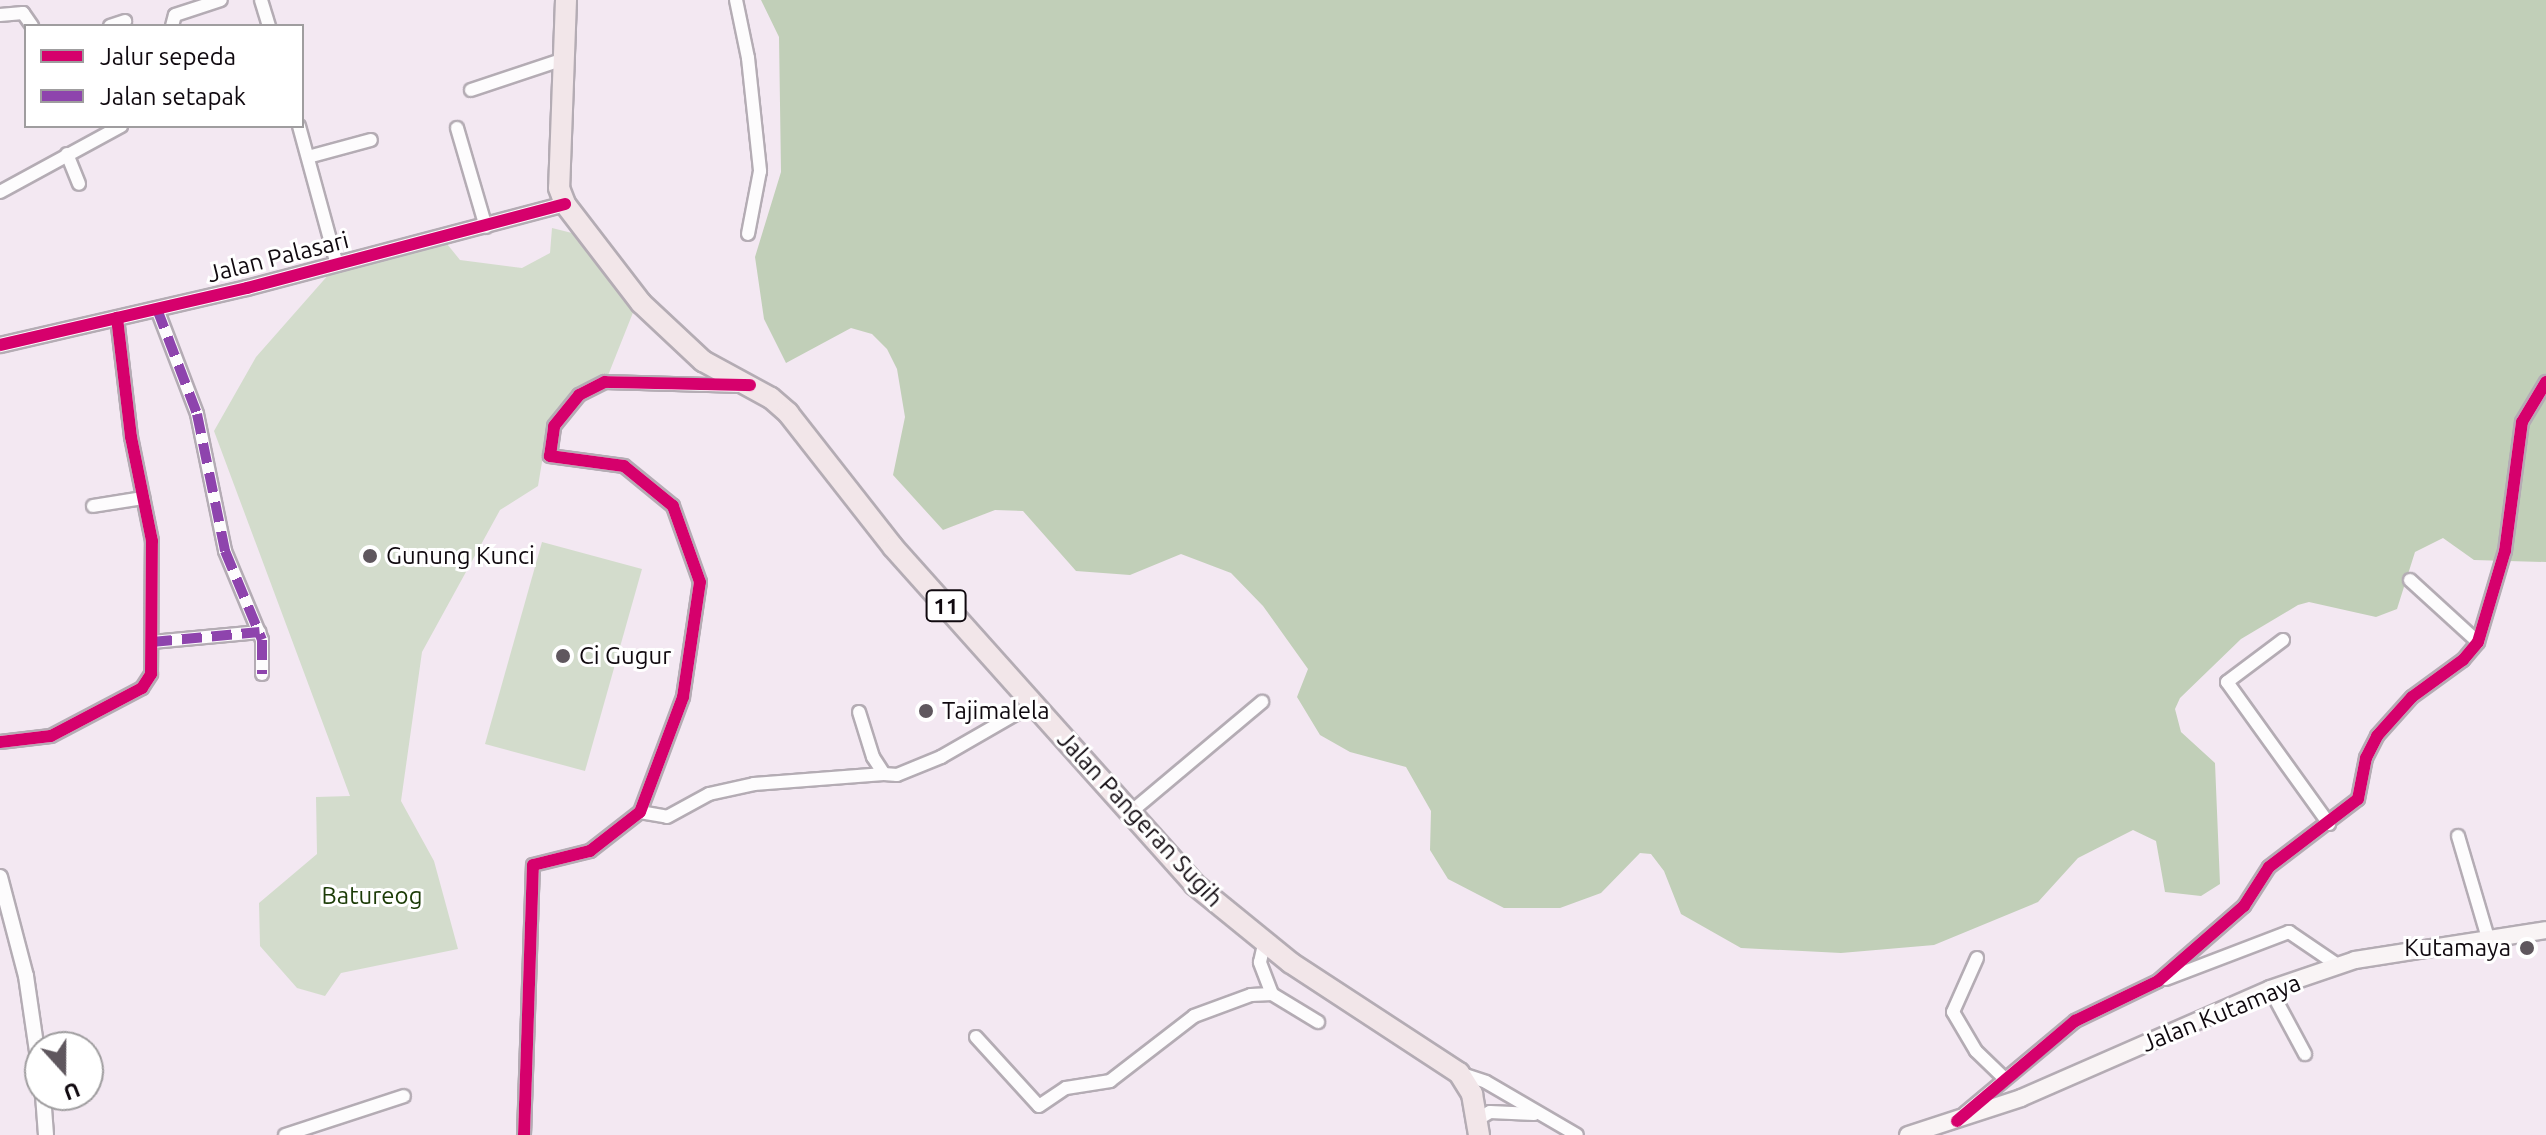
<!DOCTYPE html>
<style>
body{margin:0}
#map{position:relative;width:2546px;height:1135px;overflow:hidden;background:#f3e8f2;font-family:Ubuntu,sans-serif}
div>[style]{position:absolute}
.green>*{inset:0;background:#d3dccc}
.forest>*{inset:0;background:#c1cfb8}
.roads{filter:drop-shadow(2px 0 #b4acb4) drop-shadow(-2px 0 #b4acb4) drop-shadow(0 2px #b4acb4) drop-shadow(0 -2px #b4acb4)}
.minor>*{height:12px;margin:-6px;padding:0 6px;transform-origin:6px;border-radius:6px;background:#fdfcfd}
.tertiary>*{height:14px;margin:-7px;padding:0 7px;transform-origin:7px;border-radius:7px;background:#fdfcfd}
.secondary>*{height:16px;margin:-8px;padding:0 8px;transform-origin:8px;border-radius:8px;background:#f9f4f5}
.trunk>*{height:20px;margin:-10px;padding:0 10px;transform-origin:10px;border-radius:10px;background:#f2e6e9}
.quiet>*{height:10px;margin-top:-5px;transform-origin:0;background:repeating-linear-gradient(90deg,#8e44ad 0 20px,transparent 0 30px)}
.cycleway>*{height:12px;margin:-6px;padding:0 6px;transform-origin:6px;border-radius:6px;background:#d6006c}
.dots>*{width:22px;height:22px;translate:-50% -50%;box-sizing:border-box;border:4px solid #fff;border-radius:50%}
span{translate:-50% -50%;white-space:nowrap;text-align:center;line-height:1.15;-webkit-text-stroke:6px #fff;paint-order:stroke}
.shield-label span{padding:2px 6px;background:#fff;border:2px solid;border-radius:6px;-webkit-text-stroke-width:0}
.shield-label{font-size:22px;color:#10090f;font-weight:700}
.street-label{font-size:24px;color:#10090f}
.poi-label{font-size:24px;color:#10090f}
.left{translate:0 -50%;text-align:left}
.right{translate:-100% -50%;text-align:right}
.park-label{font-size:24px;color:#1b3b06}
.legend{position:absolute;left:24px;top:24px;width:280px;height:104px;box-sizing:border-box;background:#fff;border:2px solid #9f9d9f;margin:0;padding:10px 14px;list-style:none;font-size:24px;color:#10090f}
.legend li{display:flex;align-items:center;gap:16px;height:40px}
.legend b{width:40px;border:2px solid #9f9d9f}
.north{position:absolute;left:24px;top:1031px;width:80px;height:80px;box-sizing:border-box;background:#fff;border:2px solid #9f9d9f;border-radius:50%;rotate:159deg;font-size:22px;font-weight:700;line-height:32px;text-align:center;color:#10090f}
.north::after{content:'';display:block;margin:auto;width:28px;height:36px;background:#5f575e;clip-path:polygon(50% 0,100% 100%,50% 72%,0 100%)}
</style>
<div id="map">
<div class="green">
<i style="clip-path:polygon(552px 228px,596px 239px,640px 295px,605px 383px,561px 418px,544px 450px,538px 486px,500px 510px,422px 652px,401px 801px,434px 861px,458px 949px,341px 973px,325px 996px,297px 988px,260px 946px,259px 903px,317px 854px,316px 797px,350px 796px,214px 431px,256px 357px,337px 265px,443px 239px,460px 260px,522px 268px,550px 253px)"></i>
<i style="clip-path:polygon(542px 542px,642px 569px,585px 771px,485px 744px)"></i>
</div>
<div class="forest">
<i style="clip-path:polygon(761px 0,2546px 0,2546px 562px,2474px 560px,2443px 538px,2415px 552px,2397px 609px,2376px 617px,2309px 602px,2298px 605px,2241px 639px,2180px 698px,2175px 709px,2181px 732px,2215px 763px,2220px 884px,2201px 896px,2165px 892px,2156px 841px,2133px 830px,2078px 858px,2038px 902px,1934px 945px,1841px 953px,1741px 948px,1681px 914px,1664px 871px,1651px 854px,1640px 853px,1601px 893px,1560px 908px,1504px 908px,1448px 879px,1430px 850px,1431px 811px,1406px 767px,1350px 752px,1320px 735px,1297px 697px,1308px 669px,1263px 606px,1231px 573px,1181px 554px,1130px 575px,1076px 571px,1023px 511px,995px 510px,943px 530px,893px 475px,905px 417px,897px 369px,887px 349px,872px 334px,851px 328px,786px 363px,764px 319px,755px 257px,781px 172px,779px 37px)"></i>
</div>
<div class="roads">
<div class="minor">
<i style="left:261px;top:0;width:27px;rotate:73deg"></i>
<i style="left:736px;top:0;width:59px;rotate:78.3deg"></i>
<i style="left:748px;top:58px;width:114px;rotate:83.9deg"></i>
<i style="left:760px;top:171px;width:64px;rotate:100.8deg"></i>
<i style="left:0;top:15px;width:23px;rotate:-5deg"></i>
<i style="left:23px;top:13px;width:16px;rotate:55deg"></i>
<i style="left:110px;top:26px;width:16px;rotate:-18deg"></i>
<i style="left:172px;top:26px;width:11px;rotate:-75deg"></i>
<i style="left:175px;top:15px;width:48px;rotate:-18.1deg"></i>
<i style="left:471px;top:90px;width:98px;rotate:-18.4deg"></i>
<i style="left:299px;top:126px;width:144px;rotate:74.7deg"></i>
<i style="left:457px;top:128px;width:103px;rotate:73.7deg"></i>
<i style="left:67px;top:154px;width:32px;rotate:68deg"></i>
<i style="left:308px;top:157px;width:65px;rotate:-15.1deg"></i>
<i style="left:0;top:192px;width:138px;rotate:-28.6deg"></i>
<i style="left:157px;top:309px;width:112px;rotate:69.1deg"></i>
<i style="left:197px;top:414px;width:140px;rotate:78.4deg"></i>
<i style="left:225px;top:551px;width:96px;rotate:67.4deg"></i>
<i style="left:262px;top:640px;width:34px;rotate:90deg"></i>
<i style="left:93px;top:506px;width:51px;rotate:-9.1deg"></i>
<i style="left:2410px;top:580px;width:92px;rotate:42.4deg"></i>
<i style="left:2283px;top:640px;width:70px;rotate:143.1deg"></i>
<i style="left:2227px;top:682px;width:175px;rotate:54.3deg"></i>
<i style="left:152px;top:642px;width:108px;rotate:-5.3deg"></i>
<i style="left:859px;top:712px;width:47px;rotate:72.7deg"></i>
<i style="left:873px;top:757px;width:20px;rotate:57deg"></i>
<i style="left:884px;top:774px;width:13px;rotate:4deg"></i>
<i style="left:897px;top:775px;width:48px;rotate:-22.2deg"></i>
<i style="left:941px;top:757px;width:106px;rotate:-29.9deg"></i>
<i style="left:0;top:742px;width:51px;rotate:-6.7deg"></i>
<i style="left:51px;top:736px;width:103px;rotate:-27.8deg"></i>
<i style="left:142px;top:688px;width:17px;rotate:-57deg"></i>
<i style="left:151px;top:674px;width:133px;rotate:-89.6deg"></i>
<i style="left:152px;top:541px;width:106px;rotate:-101.4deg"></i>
<i style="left:131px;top:437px;width:120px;rotate:-96.7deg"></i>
<i style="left:1132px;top:811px;width:170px;rotate:-40deg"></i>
<i style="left:640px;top:812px;width:27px;rotate:10deg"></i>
<i style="left:667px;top:817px;width:48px;rotate:-28.7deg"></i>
<i style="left:709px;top:794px;width:46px;rotate:-12.5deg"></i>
<i style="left:754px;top:784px;width:130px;rotate:-4.4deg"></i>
<i style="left:2458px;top:836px;width:106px;rotate:73.6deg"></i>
<i style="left:1977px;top:958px;width:59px;rotate:114deg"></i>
<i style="left:1953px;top:1012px;width:45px;rotate:59.5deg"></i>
<i style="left:1976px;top:1051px;width:40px;rotate:44deg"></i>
<i style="left:2166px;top:979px;width:132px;rotate:-20.9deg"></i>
<i style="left:2289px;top:932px;width:60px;rotate:34.2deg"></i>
<i style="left:2270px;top:989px;width:74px;rotate:61.7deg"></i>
<i style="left:1272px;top:994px;width:54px;rotate:31.3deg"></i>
<i style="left:976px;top:1037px;width:93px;rotate:47.6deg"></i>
<i style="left:1039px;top:1106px;width:32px;rotate:-34deg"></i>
<i style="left:1066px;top:1088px;width:45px;rotate:-9deg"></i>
<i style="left:1110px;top:1081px;width:106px;rotate:-37.7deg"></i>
<i style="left:1194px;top:1016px;width:61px;rotate:-20.2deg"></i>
<i style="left:1251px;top:995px;width:21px;rotate:-3deg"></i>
<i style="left:1272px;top:994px;width:34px;rotate:-111deg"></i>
<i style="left:1260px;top:962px;width:18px;rotate:-77deg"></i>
<i style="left:1459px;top:1073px;width:28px;rotate:18deg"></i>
<i style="left:1486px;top:1082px;width:105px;rotate:30.2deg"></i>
<i style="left:1965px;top:1113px;width:143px;rotate:-39.9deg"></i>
<i style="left:2075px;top:1021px;width:92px;rotate:-25.7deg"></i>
<i style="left:2158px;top:981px;width:114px;rotate:-41.1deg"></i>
<i style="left:2244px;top:906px;width:46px;rotate:-57.3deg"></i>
<i style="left:2269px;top:867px;width:112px;rotate:-37.4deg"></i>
<i style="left:2358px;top:799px;width:42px;rotate:-79deg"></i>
<i style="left:2366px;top:758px;width:25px;rotate:-63deg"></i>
<i style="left:2377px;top:736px;width:52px;rotate:-48.1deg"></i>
<i style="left:2412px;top:697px;width:63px;rotate:-36deg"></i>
<i style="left:2463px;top:660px;width:23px;rotate:-50deg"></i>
<i style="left:2478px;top:642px;width:95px;rotate:-73.5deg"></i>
<i style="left:2505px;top:551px;width:130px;rotate:-82.5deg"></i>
<i style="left:2522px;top:422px;width:47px;rotate:-59deg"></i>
<i style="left:1477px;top:1120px;width:15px;rotate:-32deg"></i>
<i style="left:1490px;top:1112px;width:44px;rotate:2.6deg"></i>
<i style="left:285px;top:1135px;width:125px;rotate:-18.1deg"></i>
<i style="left:524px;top:1135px;width:270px;rotate:-88.1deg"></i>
<i style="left:533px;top:865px;width:59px;rotate:-13.8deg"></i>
<i style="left:590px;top:851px;width:63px;rotate:-38deg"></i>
<i style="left:640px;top:812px;width:123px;rotate:-69.5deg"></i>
<i style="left:683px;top:697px;width:116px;rotate:-81.6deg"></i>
<i style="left:700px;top:582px;width:81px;rotate:-109.6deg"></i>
<i style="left:673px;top:506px;width:63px;rotate:-140.8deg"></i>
<i style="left:624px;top:466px;width:75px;rotate:-172.3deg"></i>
<i style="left:550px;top:456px;width:30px;rotate:-82deg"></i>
<i style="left:554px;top:426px;width:40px;rotate:-51deg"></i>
<i style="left:579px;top:395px;width:29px;rotate:-27deg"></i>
<i style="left:605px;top:382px;width:138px;rotate:1.7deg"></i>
</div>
<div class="tertiary">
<i style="left:0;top:345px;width:253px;rotate:-13deg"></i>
<i style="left:247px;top:288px;width:329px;rotate:-14.8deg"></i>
<i style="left:0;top:877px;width:102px;rotate:75.3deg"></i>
<i style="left:26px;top:976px;width:97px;rotate:81.7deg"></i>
<i style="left:43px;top:1095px;width:40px;rotate:85.7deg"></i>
</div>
<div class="secondary">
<i style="left:1908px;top:1135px;width:119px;rotate:-18.1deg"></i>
<i style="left:2021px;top:1098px;width:272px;rotate:-23.6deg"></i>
<i style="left:2270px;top:989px;width:90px;rotate:-18.8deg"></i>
<i style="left:2355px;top:960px;width:193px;rotate:-8.9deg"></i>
</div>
<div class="trunk">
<i style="left:566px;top:0;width:188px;rotate:92.1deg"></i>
<i style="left:559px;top:188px;width:17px;rotate:69deg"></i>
<i style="left:565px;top:204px;width:125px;rotate:52.5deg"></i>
<i style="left:641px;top:303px;width:85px;rotate:43.1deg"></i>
<i style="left:703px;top:361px;width:77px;rotate:28.6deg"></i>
<i style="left:771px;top:398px;width:23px;rotate:41deg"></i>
<i style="left:788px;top:413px;width:170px;rotate:51.9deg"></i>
<i style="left:893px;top:547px;width:452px;rotate:48.2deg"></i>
<i style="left:1194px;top:884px;width:125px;rotate:39.2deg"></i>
<i style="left:1291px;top:963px;width:201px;rotate:33.2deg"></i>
<i style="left:1459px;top:1073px;width:25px;rotate:58deg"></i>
<i style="left:1472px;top:1094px;width:42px;rotate:80.3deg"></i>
</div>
</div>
<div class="quiet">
<i style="left:157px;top:309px;width:112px;rotate:69.1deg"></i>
<i style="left:197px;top:414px;width:140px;rotate:78.4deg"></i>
<i style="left:225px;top:551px;width:96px;rotate:67.4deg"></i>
<i style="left:262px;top:640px;width:34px;rotate:90deg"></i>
<i style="left:152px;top:642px;width:108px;rotate:-5.3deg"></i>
</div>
<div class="cycleway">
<i style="left:0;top:345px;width:253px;rotate:-13deg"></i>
<i style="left:247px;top:288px;width:329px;rotate:-14.8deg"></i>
<i style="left:0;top:742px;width:51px;rotate:-6.7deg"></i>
<i style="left:51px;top:736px;width:103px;rotate:-27.8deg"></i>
<i style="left:142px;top:688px;width:17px;rotate:-57deg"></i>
<i style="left:151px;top:674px;width:133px;rotate:-89.6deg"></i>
<i style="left:152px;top:541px;width:106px;rotate:-101.4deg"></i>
<i style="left:131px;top:437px;width:120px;rotate:-96.7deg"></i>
<i style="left:1957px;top:1121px;width:155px;rotate:-40.3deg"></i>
<i style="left:2075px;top:1021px;width:92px;rotate:-25.7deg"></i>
<i style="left:2158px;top:981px;width:114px;rotate:-41.1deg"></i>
<i style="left:2244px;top:906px;width:46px;rotate:-57.3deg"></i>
<i style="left:2269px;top:867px;width:112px;rotate:-37.4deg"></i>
<i style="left:2358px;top:799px;width:42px;rotate:-79deg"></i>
<i style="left:2366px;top:758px;width:25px;rotate:-63deg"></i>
<i style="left:2377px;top:736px;width:52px;rotate:-48.1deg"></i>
<i style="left:2412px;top:697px;width:63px;rotate:-36deg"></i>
<i style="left:2463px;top:660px;width:23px;rotate:-50deg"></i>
<i style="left:2478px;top:642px;width:95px;rotate:-73.5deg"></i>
<i style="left:2505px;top:551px;width:130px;rotate:-82.5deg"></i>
<i style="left:2522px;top:422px;width:47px;rotate:-59deg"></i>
<i style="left:524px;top:1135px;width:270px;rotate:-88.1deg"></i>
<i style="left:533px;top:865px;width:59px;rotate:-13.8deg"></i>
<i style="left:590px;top:851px;width:63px;rotate:-38deg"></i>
<i style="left:640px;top:812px;width:123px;rotate:-69.5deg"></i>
<i style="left:683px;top:697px;width:116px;rotate:-81.6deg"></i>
<i style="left:700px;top:582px;width:81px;rotate:-109.6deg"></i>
<i style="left:673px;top:506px;width:63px;rotate:-140.8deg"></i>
<i style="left:624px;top:466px;width:75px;rotate:-172.3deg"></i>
<i style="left:550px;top:456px;width:30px;rotate:-82deg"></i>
<i style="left:554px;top:426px;width:40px;rotate:-51deg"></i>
<i style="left:579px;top:395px;width:29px;rotate:-27deg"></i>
<i style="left:605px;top:382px;width:145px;rotate:1.2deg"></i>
</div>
<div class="dots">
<i style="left:370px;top:556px;background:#5f575e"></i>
<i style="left:563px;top:656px;background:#5f575e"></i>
<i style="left:926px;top:711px;background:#5f575e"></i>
<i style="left:2527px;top:948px;background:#5f575e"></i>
</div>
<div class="shield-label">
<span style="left:946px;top:606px">11</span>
</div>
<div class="street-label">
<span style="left:278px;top:257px;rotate:-14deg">Jalan Palasari</span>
<span style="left:1140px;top:819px;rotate:47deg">Jalan Pangeran Sugih</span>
<span style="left:2221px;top:1013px;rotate:-22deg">Jalan Kutamaya</span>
</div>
<div class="poi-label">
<span class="left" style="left:386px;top:556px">Gunung Kunci</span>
<span class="left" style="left:579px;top:656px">Ci Gugur</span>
<span class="left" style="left:942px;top:711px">Tajimalela</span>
<span class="right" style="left:2511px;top:948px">Kutamaya</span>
</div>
<div class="park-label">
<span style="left:372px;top:896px">Batureog</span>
</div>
<ul class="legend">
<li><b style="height:10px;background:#d6006c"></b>Jalur sepeda</li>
<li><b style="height:10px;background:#8e44ad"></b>Jalan setapak</li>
</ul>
<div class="north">U</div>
</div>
